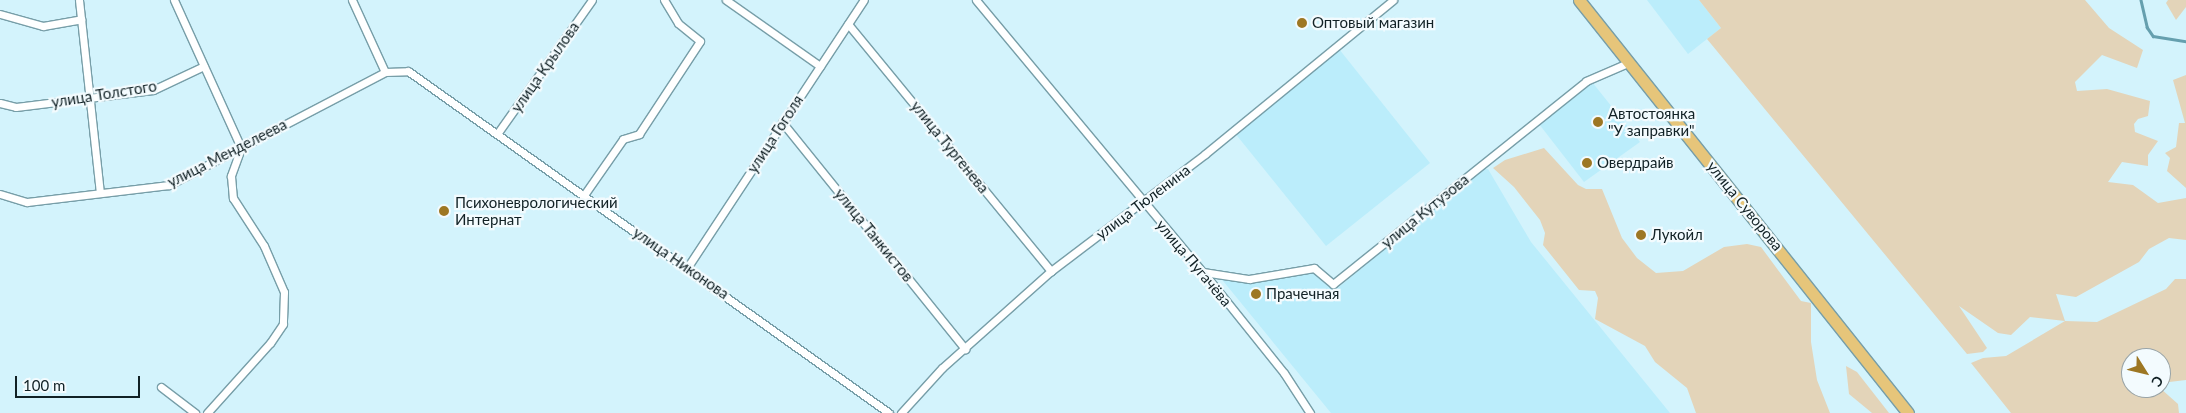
<!DOCTYPE html>
<meta charset="utf-8">
<style>
body{margin:0}
#map{position:relative;width:2186px;height:413px;overflow:hidden;background:#d3f3fc;font-family:Lato,sans-serif}
div>[style]{position:absolute}
.built>*{inset:0;background:#bbedfb}
.green>*{inset:0;background:#e3d4b9}
.stream>*{height:2.5px;margin:-1.25px;padding:0 1.25px;transform-origin:1.25px;border-radius:1.25px;background:#659fae}
.roads{filter:drop-shadow(1px 0 #779ea8) drop-shadow(-1px 0 #779ea8) drop-shadow(0 1px #779ea8) drop-shadow(0 -1px #779ea8)}
.minor>*{height:7px;margin:-3.5px;padding:0 3.5px;transform-origin:3.5px;border-radius:3.5px;background:#fff}
.primary>*{height:11px;margin:-5.5px;padding:0 5.5px;transform-origin:5.5px;border-radius:5.5px;background:#e6c57a}
.dots>*{width:14px;height:14px;translate:-50% -50%;box-sizing:border-box;border:2px solid #f3fbfe;border-radius:50%}
span{translate:-50% -50%;white-space:nowrap;text-align:center;line-height:1.15;-webkit-text-stroke:4.5px #f3fbfe;paint-order:stroke}
.poi-label{font-size:15px;color:#112125}
.left{translate:0 -50%;text-align:left}
.street-label{font-size:15px;color:#112125}
.north{position:absolute;left:2121px;top:348px;width:50px;height:50px;box-sizing:border-box;background:#f3fbfe;border:1px solid #99a4a7;border-radius:50%;rotate:126deg;font-size:14px;font-weight:700;line-height:20px;text-align:center;color:#112125}
.north::after{content:'';display:block;margin:auto;width:18px;height:22px;background:#9d7723;clip-path:polygon(50% 0,100% 100%,50% 72%,0 100%)}
.scale{position:absolute;left:15px;top:376px;width:125px;height:22px;box-sizing:border-box;border:2px solid #112125;border-top:0;padding-left:6px;font-size:15px;line-height:18px;white-space:nowrap;color:#112125;-webkit-text-stroke:4px #f3fbfe;paint-order:stroke}
</style>
<div id="map">
<div class="built">
<i style="clip-path:polygon(1647px 0,1699px 0,1721px 28px,1688px 54px)"></i>
<i style="clip-path:polygon(1339px 49px,1430px 163px,1326px 246px,1234px 132px)"></i>
<i style="clip-path:polygon(1592px 82px,1640px 142px,1584px 182px,1539px 124px)"></i>
<i style="clip-path:polygon(1483px 169px,1488px 169px,1531px 242px,1670px 413px,1331px 413px,1219px 276px,1250px 283px,1311px 271px,1334px 291px)"></i>
</div>
<div class="green">
<i style="clip-path:polygon(1699px 0,2085px 0,2109px 28px,2143px 50px,2137px 68px,2102px 55px,2075px 82px,2077px 91px,2107px 89px,2150px 101px,2148px 116px,2138px 119px,2134px 124px,2135px 132px,2158px 141px,2148px 155px,2148px 166px,2122px 162px,2108px 182px,2133px 185px,2158px 203px,2186px 198px,2186px 240px,2169px 238px,2149px 249px,2139px 262px,2076px 297px,2056px 294px,2065px 321px,2097px 322px,2166px 289px,2175px 279px,2186px 279px,2186px 380px,2161px 383px,2161px 358px,2131px 358px,2131px 388px,2160px 388px,2178px 404px,2179px 413px,2011px 413px,1971px 363px,1983px 358px,2006px 356px,2065px 321px,2030px 317px,2011px 335px,1998px 333px,1959px 306px,1987px 348px,1983px 352px,1967px 354px,1707px 39px,1721px 28px)"></i>
<i style="clip-path:polygon(2168px 0,2186px 0,2186px 7px,2176px 20px,2166px 3px)"></i>
<i style="clip-path:polygon(2186px 75px,2186px 188px,2167px 171px,2170px 158px,2165px 153px,2176px 147px,2179px 123px,2185px 123px,2173px 80px)"></i>
<i style="clip-path:polygon(1544px 148px,1578px 185px,1586px 189px,1602px 189px,1622px 238px,1637px 258px,1656px 273px,1683px 271px,1724px 247px,1747px 244px,1761px 247px,1801px 301px,1811px 303px,1811px 342px,1817px 380px,1830px 413px,1696px 413px,1687px 388px,1655px 362px,1645px 346px,1595px 319px,1598px 298px,1595px 291px,1579px 290px,1543px 245px,1545px 233px,1540px 220px,1514px 187px,1493px 168px,1505px 160px)"></i>
<i style="clip-path:polygon(1846px 366px,1857px 372px,1889px 413px,1872px 413px,1849px 394px)"></i>
</div>
<div class="stream">
<i style="left:2141px;top:0;width:28px;rotate:77deg"></i>
<i style="left:2147px;top:27px;width:11px;rotate:56deg"></i>
<i style="left:2153px;top:36px;width:33px;rotate:9deg"></i>
</div>
<div class="roads">
<div class="minor">
<i style="left:79px;top:0;width:194px;rotate:83.8deg"></i>
<i style="left:174px;top:0;width:162px;rotate:65.6deg"></i>
<i style="left:241px;top:148px;width:30px;rotate:110deg"></i>
<i style="left:231px;top:176px;width:22px;rotate:85deg"></i>
<i style="left:233px;top:198px;width:57px;rotate:57.1deg"></i>
<i style="left:264px;top:246px;width:50px;rotate:66.5deg"></i>
<i style="left:284px;top:292px;width:32px;rotate:92deg"></i>
<i style="left:283px;top:324px;width:23px;rotate:124deg"></i>
<i style="left:270px;top:343px;width:94px;rotate:132deg"></i>
<i style="left:352px;top:0;width:79px;rotate:65.4deg"></i>
<i style="left:385px;top:72px;width:23px;rotate:-2deg"></i>
<i style="left:408px;top:71px;width:590px;rotate:35.41deg"></i>
<i style="left:726px;top:0;width:115px;rotate:35.1deg"></i>
<i style="left:976px;top:0;width:354px;rotate:50.2deg"></i>
<i style="left:1203px;top:272px;width:129px;rotate:51.3deg"></i>
<i style="left:1284px;top:373px;width:48px;rotate:57deg"></i>
<i style="left:0;top:14px;width:45px;rotate:15.6deg"></i>
<i style="left:43px;top:26px;width:39px;rotate:-10deg"></i>
<i style="left:848px;top:24px;width:320px;rotate:50.6deg"></i>
<i style="left:0;top:103px;width:16px;rotate:14deg"></i>
<i style="left:16px;top:107px;width:138px;rotate:-7.1deg"></i>
<i style="left:153px;top:90px;width:56px;rotate:-25.2deg"></i>
<i style="left:782px;top:122px;width:292px;rotate:51.1deg"></i>
<i style="left:497px;top:134px;width:164px;rotate:-54.7deg"></i>
<i style="left:0;top:194px;width:28px;rotate:17deg"></i>
<i style="left:27px;top:202px;width:143px;rotate:-6.8deg"></i>
<i style="left:169px;top:185px;width:244px;rotate:-27.6deg"></i>
<i style="left:584px;top:195px;width:68px;rotate:-55.1deg"></i>
<i style="left:623px;top:139px;width:17px;rotate:-17deg"></i>
<i style="left:639px;top:134px;width:111px;rotate:-56.7deg"></i>
<i style="left:700px;top:41px;width:28px;rotate:-141deg"></i>
<i style="left:678px;top:23px;width:27px;rotate:-121deg"></i>
<i style="left:687px;top:268px;width:321px;rotate:-56.6deg"></i>
<i style="left:1203px;top:272px;width:47px;rotate:8.7deg"></i>
<i style="left:1249px;top:279px;width:66px;rotate:-9.6deg"></i>
<i style="left:1314px;top:268px;width:25px;rotate:40deg"></i>
<i style="left:1333px;top:284px;width:324px;rotate:-38.7deg"></i>
<i style="left:1586px;top:81px;width:48px;rotate:-23.4deg"></i>
<i style="left:161px;top:387px;width:43px;rotate:37.4deg"></i>
<i style="left:901px;top:413px;width:61px;rotate:-47.7deg"></i>
<i style="left:942px;top:368px;width:146px;rotate:-41.7deg"></i>
<i style="left:1051px;top:271px;width:193px;rotate:-37.2deg"></i>
<i style="left:1205px;top:154px;width:243px;rotate:-39.3deg"></i>
</div>
<div class="primary">
<i style="left:1579px;top:0;width:528px;rotate:51.46deg"></i>
</div>
</div>
<div class="dots">
<i style="left:1302px;top:23px;background:#9d7723"></i>
<i style="left:1598px;top:122px;background:#9d7723"></i>
<i style="left:1587px;top:163px;background:#9d7723"></i>
<i style="left:444px;top:211px;background:#9d7723"></i>
<i style="left:1641px;top:235px;background:#9d7723"></i>
<i style="left:1256px;top:294px;background:#9d7723"></i>
</div>
<div class="poi-label">
<span class="left" style="left:1312px;top:23px">Оптовый магазин</span>
<span class="left" style="left:1608px;top:122px">Автостоянка<br>"У заправки"</span>
<span class="left" style="left:1597px;top:163px">Овердрайв</span>
<span class="left" style="left:455px;top:211px">Психоневрологический<br>Интернат</span>
<span class="left" style="left:1651px;top:235px">Лукойл</span>
<span class="left" style="left:1266px;top:294px">Прачечная</span>
</div>
<div class="street-label">
<span style="left:545px;top:67px;rotate:-55deg">улица Крылова</span>
<span style="left:104px;top:94px;rotate:-9deg">улица Толстого</span>
<span style="left:775px;top:134px;rotate:-57deg">улица Гоголя</span>
<span style="left:950px;top:147px;rotate:51deg">улица Тургенева</span>
<span style="left:227px;top:153px;rotate:-27deg">улица Менделеева</span>
<span style="left:1143px;top:202px;rotate:-37deg">улица Тюленина</span>
<span style="left:1745px;top:206px;rotate:51deg">улица Суворова</span>
<span style="left:1425px;top:211px;rotate:-39deg">улица Кутузова</span>
<span style="left:874px;top:235px;rotate:51deg">улица Танкистов</span>
<span style="left:681px;top:263px;rotate:35deg">улица Никонова</span>
<span style="left:1194px;top:263px;rotate:50deg">улица Пугачёва</span>
</div>
<div class="north">С</div>
<div class="scale">100 m</div>
</div>
